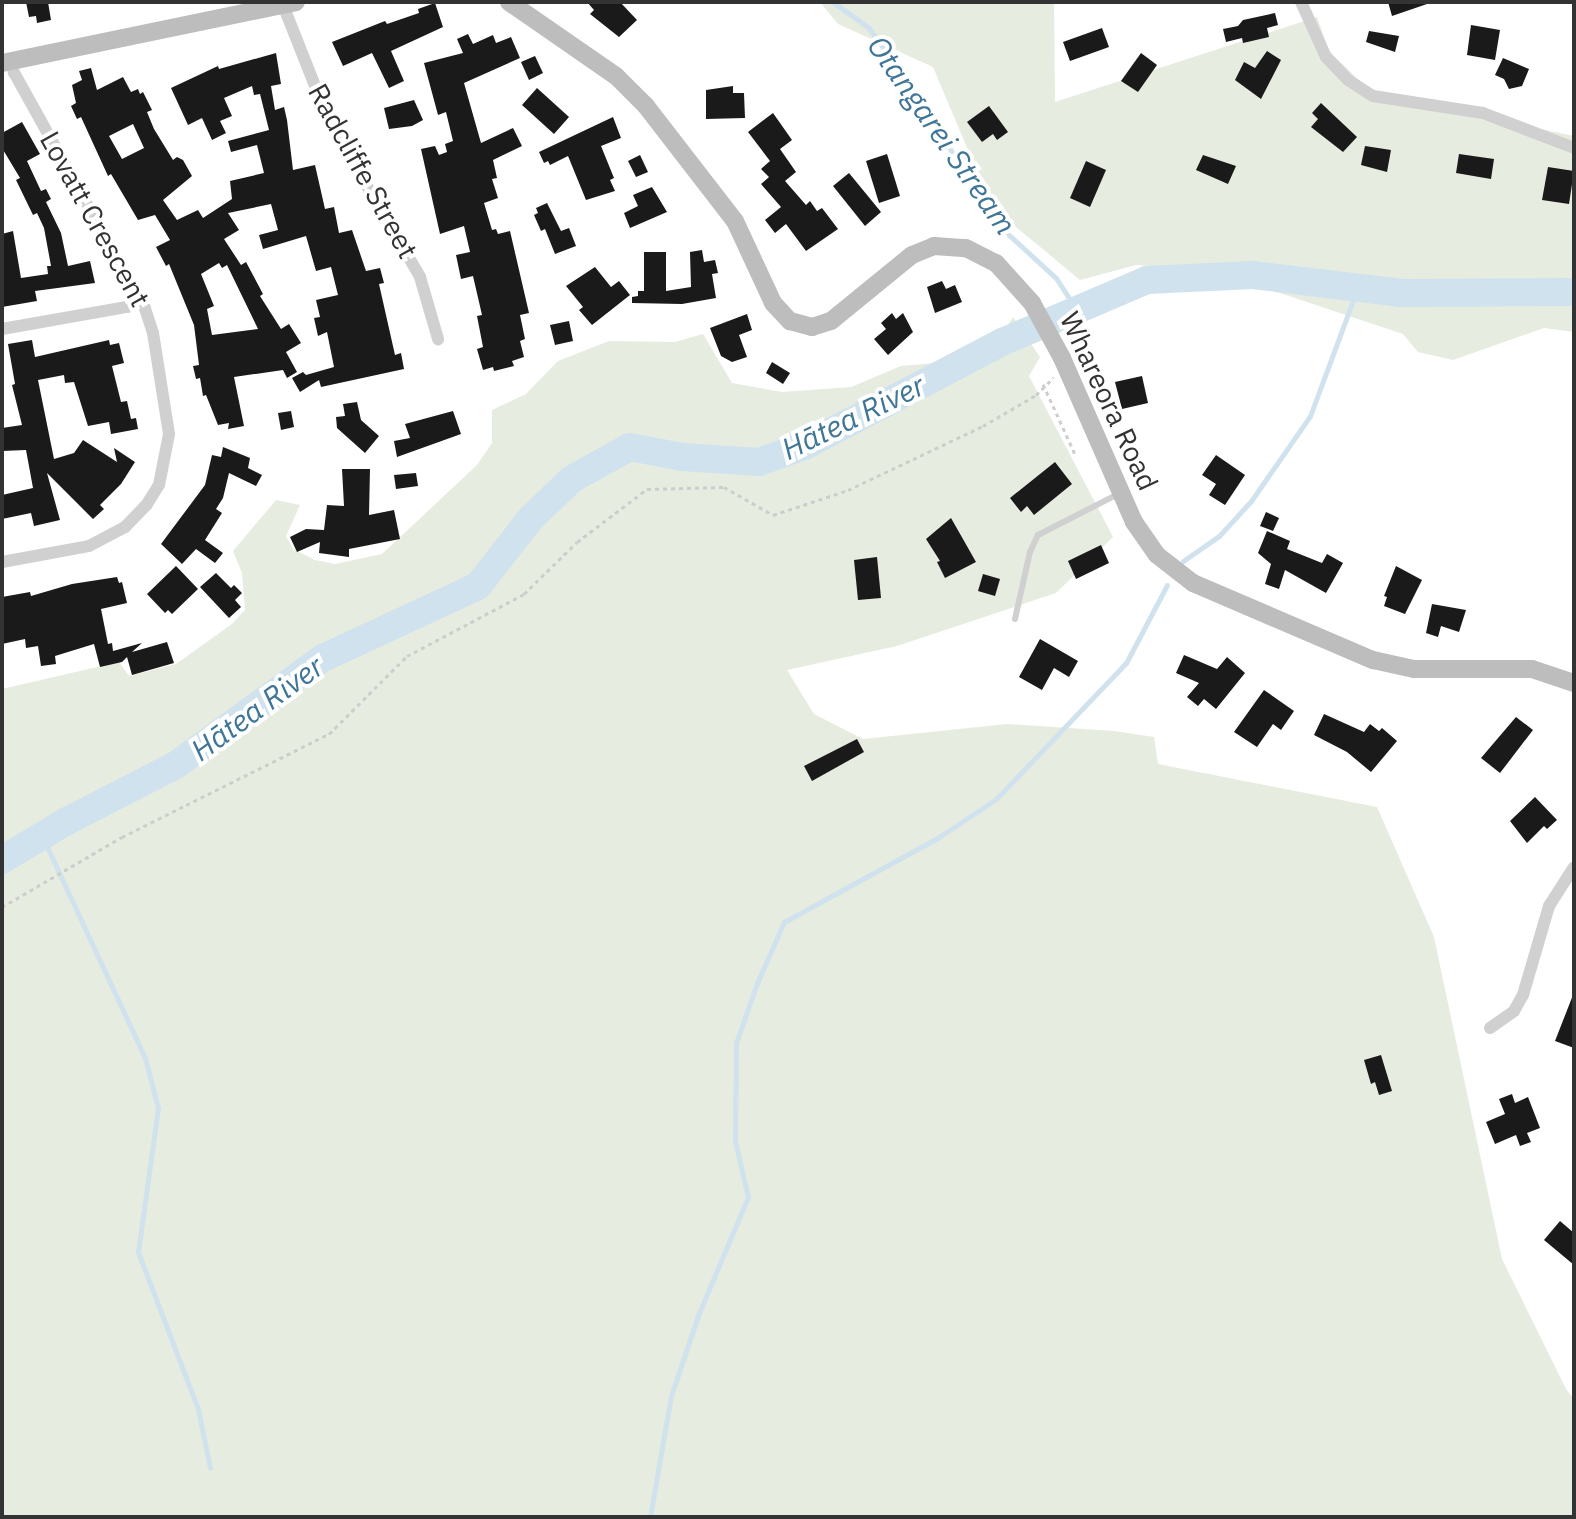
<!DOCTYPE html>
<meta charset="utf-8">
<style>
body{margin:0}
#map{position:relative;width:1576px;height:1519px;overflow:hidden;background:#fff;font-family:"IBM Plex Sans",sans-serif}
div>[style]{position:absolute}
.green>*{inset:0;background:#e6ecdf}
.stream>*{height:5px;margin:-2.5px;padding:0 2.5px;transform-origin:2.5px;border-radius:2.5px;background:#cfe2ee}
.river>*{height:28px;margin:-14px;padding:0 14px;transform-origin:14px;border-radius:14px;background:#cfe2ee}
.building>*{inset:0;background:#1a1a1a}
.path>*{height:3px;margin-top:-1.5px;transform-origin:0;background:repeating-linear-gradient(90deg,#cdcdcd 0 4px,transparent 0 8px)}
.lane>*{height:6px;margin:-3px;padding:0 3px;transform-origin:3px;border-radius:3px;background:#d0d0d0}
.street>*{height:12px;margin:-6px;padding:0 6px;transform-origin:6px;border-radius:6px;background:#d0d0d0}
.secondary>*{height:18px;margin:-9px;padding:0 9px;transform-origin:9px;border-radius:9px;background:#bdbdbd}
span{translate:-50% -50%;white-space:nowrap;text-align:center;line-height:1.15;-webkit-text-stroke:8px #fff;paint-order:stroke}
.street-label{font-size:28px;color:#333}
.water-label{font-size:30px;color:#3f7597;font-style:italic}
.frame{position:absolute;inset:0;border:4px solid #333;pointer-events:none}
</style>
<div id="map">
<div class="green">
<i style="clip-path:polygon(820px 2px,1054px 2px,1055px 102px,1317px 17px,1329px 51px,1373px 94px,1574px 136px,1574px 332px,1544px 328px,1453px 360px,1418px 352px,1403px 334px,1214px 271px,1136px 265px,1080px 280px,992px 207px,933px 67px,838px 24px)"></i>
<i style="clip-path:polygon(1013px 317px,1040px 357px,1029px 376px,1113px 537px,1056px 593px,897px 646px,787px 670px,814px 714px,863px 739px,1007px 724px,1114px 731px,1154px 737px,1158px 764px,1377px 807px,1434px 937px,1502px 1259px,1566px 1389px,1574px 1399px,1574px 1517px,2px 1517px,2px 689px,119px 662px,129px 676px,176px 664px,232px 624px,245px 610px,242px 573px,233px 551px,276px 500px,300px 505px,286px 536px,293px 549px,315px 560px,335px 564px,382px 554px,477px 465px,492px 443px,492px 410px,526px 394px,558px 361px,609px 341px,675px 342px,703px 334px,732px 383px,782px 392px,851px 387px,901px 366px,935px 363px,1007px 327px)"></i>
</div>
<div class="stream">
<i style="left:833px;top:2px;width:44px;rotate:35.8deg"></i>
<i style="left:869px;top:28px;width:76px;rotate:54.6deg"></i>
<i style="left:913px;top:90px;width:158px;rotate:57.9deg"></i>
<i style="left:997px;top:224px;width:80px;rotate:42.5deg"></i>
<i style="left:1056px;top:278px;width:38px;rotate:57deg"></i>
<i style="left:1183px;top:561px;width:44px;rotate:-34.8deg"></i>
<i style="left:1219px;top:536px;width:47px;rotate:-47.6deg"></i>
<i style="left:1251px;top:501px;width:103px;rotate:-55.2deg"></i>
<i style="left:1310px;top:416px;width:138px;rotate:-69.6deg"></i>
<i style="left:42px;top:836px;width:245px;rotate:65.1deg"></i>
<i style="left:145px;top:1058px;width:52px;rotate:75.4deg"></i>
<i style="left:158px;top:1108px;width:145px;rotate:97.9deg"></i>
<i style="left:138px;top:1252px;width:168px;rotate:69.1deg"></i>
<i style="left:198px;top:1409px;width:60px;rotate:78.5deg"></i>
<i style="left:650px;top:1517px;width:123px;rotate:-80.2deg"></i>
<i style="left:671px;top:1396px;width:88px;rotate:-71.4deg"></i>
<i style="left:699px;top:1313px;width:126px;rotate:-67.1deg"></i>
<i style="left:748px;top:1197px;width:57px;rotate:-103.1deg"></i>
<i style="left:735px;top:1141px;width:98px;rotate:-89.4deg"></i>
<i style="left:736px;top:1043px;width:64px;rotate:-70.7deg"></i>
<i style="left:757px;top:983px;width:67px;rotate:-66.1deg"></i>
<i style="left:784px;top:922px;width:177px;rotate:-28.7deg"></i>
<i style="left:939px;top:837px;width:69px;rotate:-33.7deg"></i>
<i style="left:996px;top:799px;width:188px;rotate:-46.3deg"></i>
<i style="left:1126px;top:663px;width:88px;rotate:-62.3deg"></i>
</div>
<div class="river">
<i style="left:2px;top:860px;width:76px;rotate:-31deg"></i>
<i style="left:67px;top:821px;width:123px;rotate:-27.2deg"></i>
<i style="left:176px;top:765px;width:182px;rotate:-36.1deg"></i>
<i style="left:323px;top:658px;width:171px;rotate:-24.9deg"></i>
<i style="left:478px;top:586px;width:88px;rotate:-52deg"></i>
<i style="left:532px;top:517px;width:55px;rotate:-43.5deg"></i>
<i style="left:572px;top:479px;width:66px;rotate:-28.9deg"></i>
<i style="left:630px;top:447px;width:53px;rotate:10.9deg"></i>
<i style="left:682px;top:457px;width:77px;rotate:3.7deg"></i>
<i style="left:759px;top:462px;width:48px;rotate:-19.6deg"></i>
<i style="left:804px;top:446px;width:224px;rotate:-27.7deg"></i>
<i style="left:1002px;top:342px;width:158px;rotate:-23.2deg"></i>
<i style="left:1147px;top:280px;width:106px;rotate:-2.7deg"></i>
<i style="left:1253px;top:275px;width:150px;rotate:6.9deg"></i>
<i style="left:1402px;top:293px;width:172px;rotate:-0.3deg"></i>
</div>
<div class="building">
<i style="clip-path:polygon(26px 2px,48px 2px,51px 20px,37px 23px,36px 16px,29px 17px)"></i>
<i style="clip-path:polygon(587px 2px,620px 2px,637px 20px,619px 37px,590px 14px,594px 10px)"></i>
<i style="clip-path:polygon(1388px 2px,1426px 2px,1427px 4px,1392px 16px)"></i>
<i style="clip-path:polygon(435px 3px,443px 27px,391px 51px,404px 81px,389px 88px,372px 53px,343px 66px,332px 42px,385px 21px,387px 24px,419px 13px,418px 9px)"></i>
<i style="clip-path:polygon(1275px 13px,1278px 25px,1267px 28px,1269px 37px,1243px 43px,1242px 38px,1226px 42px,1223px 29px,1238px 26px,1243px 20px)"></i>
<i style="clip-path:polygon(1471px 25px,1500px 30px,1495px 60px,1467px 55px)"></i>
<i style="clip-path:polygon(1102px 28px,1109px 47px,1070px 61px,1063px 42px)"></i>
<i style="clip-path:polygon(1369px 31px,1399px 36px,1395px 52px,1366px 42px)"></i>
<i style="clip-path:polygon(468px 34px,473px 44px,493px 35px,496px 43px,511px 37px,520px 58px,464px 83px,481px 143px,513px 128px,522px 146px,493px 160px,497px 178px,492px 179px,498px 198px,484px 203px,492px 230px,496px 229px,498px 234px,510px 231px,529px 313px,520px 315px,525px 339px,520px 341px,524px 357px,512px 361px,514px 366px,494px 371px,493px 367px,483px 370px,477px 349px,483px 347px,477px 316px,482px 315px,473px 276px,461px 279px,456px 255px,470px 252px,464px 226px,440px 234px,421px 149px,435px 146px,439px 155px,447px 152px,445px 144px,453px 141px,446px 112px,438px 115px,424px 63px,463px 53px,457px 39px)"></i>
<i style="clip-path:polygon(1267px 51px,1281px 60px,1261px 99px,1235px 80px,1244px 62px,1255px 68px)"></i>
<i style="clip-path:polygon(evenodd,276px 53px,281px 84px,271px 86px,275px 110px,284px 107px,287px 120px,293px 170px,315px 165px,325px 209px,334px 207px,339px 233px,352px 230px,366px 271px,380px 268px,384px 283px,379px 284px,395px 355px,401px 353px,404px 369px,321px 387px,319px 380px,300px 392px,292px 378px,303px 372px,306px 375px,334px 367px,327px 332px,318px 336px,314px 318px,320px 317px,316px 300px,338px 295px,331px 267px,316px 271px,306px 236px,263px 249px,259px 235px,278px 230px,271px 204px,228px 213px,239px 230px,224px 239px,241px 265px,246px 262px,263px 294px,260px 296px,281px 329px,289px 324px,301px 343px,286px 352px,297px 372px,287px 378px,283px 370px,234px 377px,244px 426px,228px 429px,229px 423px,218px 425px,206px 395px,203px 396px,200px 378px,196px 379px,193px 366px,199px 365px,194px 325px,169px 264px,166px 266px,156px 247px,170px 240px,155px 215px,138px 220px,111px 174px,108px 176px,81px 117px,77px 119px,71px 106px,76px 103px,72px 85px,82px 80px,79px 71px,91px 68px,97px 90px,123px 77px,131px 92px,138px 89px,140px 94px,143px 92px,152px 110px,147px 112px,154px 129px,173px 160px,177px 157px,183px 160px,192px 176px,163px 200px,177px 220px,198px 210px,203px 218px,232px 199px,230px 181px,264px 173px,257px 145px,231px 152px,228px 141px,269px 130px,260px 94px,254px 95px,252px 86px,224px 98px,232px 116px,220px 121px,226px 133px,212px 140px,202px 118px,188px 125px,171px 88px,218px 66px,219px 69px,276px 53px,133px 124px,144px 148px,122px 159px,109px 136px,133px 124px,276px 53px,219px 263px,222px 268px,227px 265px,258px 329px,212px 335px,207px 309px,214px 306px,201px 274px,219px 263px)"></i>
<i style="clip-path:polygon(1141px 53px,1157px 65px,1138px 92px,1121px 81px)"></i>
<i style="clip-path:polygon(535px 56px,543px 73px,529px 80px,521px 62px)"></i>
<i style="clip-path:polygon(1503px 58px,1529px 69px,1522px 86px,1509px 89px,1504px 79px,1495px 75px)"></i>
<i style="clip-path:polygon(733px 86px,733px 93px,744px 93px,745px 118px,706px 119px,706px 90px)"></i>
<i style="clip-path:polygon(537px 88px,569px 117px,554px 134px,522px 105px)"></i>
<i style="clip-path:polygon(414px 100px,423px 120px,412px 126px,389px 129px,384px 108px)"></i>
<i style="clip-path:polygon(1321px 103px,1357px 137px,1343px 152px,1311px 127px,1318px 119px,1312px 113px)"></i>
<i style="clip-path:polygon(989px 106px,1008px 132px,997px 140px,993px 134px,982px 142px,967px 122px)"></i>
<i style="clip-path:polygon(773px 113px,792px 140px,780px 149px,796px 172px,785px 181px,806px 205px,810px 201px,817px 211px,822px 208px,838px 229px,806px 251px,786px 224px,775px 233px,765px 220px,781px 207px,761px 184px,769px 177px,761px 169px,770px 161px,748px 132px)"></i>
<i style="clip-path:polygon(613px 117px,621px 138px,601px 146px,614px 178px,610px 180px,615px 191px,586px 200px,568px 156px,550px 165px,548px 161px,544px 163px,539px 152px)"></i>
<i style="clip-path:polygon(22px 122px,40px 154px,27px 161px,41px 191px,46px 189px,51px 199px,46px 202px,61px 233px,68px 266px,90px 261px,95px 283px,35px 291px,37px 301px,2px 307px,2px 234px,13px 231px,21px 278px,48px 274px,47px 266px,51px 266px,44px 228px,37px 213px,33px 215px,16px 180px,20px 178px,2px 148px,2px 133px)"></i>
<i style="clip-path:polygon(1365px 146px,1391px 150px,1387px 172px,1361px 165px)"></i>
<i style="clip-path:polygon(887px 154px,900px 196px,879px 203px,866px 161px)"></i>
<i style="clip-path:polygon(1459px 154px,1494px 159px,1491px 179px,1456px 173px)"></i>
<i style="clip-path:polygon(640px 155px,648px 172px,636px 177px,628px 161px)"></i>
<i style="clip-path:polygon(1203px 155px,1236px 166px,1228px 184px,1196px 170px)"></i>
<i style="clip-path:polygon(1086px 161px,1106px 170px,1090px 207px,1070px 198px)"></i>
<i style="clip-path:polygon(1548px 167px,1574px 171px,1569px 204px,1542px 200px)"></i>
<i style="clip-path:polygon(849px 173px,881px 212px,865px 226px,833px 186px)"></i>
<i style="clip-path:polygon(652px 187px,667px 212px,630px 228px,624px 213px,638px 206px,633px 195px)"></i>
<i style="clip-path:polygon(547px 203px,561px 231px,569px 228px,576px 246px,555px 254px,545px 229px,541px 231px,534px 215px,538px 213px,536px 208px)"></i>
<i style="clip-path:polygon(702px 250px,704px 262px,715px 260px,718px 273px,712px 274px,716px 298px,682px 304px,632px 303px,632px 297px,638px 296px,638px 291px,644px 291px,644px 252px,666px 252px,666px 291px,691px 287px,690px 252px)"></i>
<i style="clip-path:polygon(595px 267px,611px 287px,619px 281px,630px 295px,592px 325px,579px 310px,583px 307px,566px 286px)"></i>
<i style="clip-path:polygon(942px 281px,946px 289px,955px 285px,962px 302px,935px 313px,927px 287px)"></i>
<i style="clip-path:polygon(892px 313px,896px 319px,903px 313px,913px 332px,888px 355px,874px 339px,886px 329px,881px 323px)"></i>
<i style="clip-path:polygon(747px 314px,752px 330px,739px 335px,747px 357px,732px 362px,721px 356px,710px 328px)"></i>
<i style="clip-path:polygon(569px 321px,573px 341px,555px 345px,550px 325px)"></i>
<i style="clip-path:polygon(32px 340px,35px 357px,109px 340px,110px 345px,119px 343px,124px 363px,112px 366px,121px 402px,127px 401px,131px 419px,136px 418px,138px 429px,111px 434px,109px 422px,88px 426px,74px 382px,65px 383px,64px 375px,38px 380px,54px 459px,74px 453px,83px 440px,117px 462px,114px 448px,135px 462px,121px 484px,100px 505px,104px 509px,93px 519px,47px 473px,60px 520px,34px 526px,31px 513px,2px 519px,2px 495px,33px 488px,26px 450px,2px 451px,2px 428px,22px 425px,12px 385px,15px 384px,8px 344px)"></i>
<i style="clip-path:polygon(772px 362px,790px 373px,783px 384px,766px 373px)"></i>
<i style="clip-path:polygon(1142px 376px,1148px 403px,1122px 409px,1115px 382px)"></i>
<i style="clip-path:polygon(357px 402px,361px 420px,379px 436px,365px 453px,337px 428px,336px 417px,345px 416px,343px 404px)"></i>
<i style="clip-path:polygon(291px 411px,294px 427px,281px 430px,278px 413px)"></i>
<i style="clip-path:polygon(453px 411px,461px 434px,397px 457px,394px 441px,410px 438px,405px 424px)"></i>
<i style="clip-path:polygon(223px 447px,250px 458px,248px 468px,262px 475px,256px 486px,229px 473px,223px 498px,216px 509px,222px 513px,205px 540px,223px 553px,215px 563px,196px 549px,182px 564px,161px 544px,205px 485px,212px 455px,221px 457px)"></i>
<i style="clip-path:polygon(1216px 455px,1245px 475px,1225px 505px,1209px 495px,1216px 484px,1202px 475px)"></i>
<i style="clip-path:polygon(1055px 462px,1072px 484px,1034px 515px,1027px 506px,1021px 512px,1010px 498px)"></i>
<i style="clip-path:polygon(342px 469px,370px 469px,369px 515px,394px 510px,400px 539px,349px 549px,349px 557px,319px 553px,320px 542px,297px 552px,290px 537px,306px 529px,324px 530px,327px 505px,344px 506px)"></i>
<i style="clip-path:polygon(416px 473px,418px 486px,396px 489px,394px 475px)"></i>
<i style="clip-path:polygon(1266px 512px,1279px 518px,1273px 531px,1260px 526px)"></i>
<i style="clip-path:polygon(951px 518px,976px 562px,945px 578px,937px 562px,940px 561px,926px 539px)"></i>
<i style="clip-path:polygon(1267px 531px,1290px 541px,1287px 549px,1322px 563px,1327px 554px,1343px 563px,1326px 593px,1285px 570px,1279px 589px,1265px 584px,1271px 564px,1258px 553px)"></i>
<i style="clip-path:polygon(1101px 545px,1109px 563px,1076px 579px,1068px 561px)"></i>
<i style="clip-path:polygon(877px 557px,881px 598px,858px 600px,854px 560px)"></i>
<i style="clip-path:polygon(176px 566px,198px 589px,172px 614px,168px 610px,165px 613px,147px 594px)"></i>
<i style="clip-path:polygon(1396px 566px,1422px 580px,1405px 614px,1384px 606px,1387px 597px,1384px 596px)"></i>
<i style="clip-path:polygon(216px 573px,231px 588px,234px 585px,242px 593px,235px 600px,241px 607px,229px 618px,200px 587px)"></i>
<i style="clip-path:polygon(983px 574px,1000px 579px,995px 596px,978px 591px)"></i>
<i style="clip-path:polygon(117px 577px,119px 583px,122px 582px,127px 603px,101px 609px,108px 644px,112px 643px,113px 651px,142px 643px,132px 652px,167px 642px,174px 663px,132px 675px,127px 657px,122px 662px,100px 667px,94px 644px,55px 656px,56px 664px,41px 666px,38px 646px,26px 648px,25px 639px,2px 644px,2px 597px,30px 592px,31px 596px,72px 584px)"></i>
<i style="clip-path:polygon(1432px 604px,1466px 610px,1459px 632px,1441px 626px,1438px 637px,1426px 633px)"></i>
<i style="clip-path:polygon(1040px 639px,1078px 661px,1069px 677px,1054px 668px,1042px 690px,1019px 677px)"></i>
<i style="clip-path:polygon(1184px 655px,1217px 669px,1227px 657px,1245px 673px,1216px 709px,1204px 699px,1198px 706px,1187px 697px,1199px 683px,1176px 673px)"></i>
<i style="clip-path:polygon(1264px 690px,1294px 711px,1281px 730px,1273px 724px,1257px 747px,1234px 732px)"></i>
<i style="clip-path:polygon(1324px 714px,1364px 732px,1370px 724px,1379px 731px,1382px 728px,1397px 741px,1371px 772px,1347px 752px,1314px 735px)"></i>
<i style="clip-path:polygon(1516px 717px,1533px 730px,1500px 773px,1481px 758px)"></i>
<i style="clip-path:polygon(857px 739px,864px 752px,812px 781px,804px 766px)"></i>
<i style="clip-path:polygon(1535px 797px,1557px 820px,1547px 829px,1544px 826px,1527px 843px,1510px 821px)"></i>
<i style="clip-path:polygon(1573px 995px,1574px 995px,1574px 1048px,1555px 1041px)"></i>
<i style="clip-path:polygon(1381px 1055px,1392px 1091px,1379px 1095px,1375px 1082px,1371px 1084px,1364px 1060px)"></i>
<i style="clip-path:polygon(1512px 1094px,1515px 1103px,1528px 1097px,1540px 1128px,1527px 1133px,1531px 1142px,1520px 1146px,1516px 1135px,1495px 1144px,1486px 1122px,1505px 1114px,1499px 1099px)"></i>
<i style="clip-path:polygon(1560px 1221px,1574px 1233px,1574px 1265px,1544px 1240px)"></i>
</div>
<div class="path">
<i style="left:1043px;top:384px;width:77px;rotate:65.4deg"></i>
<i style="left:2px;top:907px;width:139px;rotate:-30.3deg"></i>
<i style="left:122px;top:837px;width:231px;rotate:-26.5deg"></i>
<i style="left:329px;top:734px;width:110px;rotate:-45deg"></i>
<i style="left:407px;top:656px;width:132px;rotate:-27.9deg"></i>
<i style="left:524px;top:594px;width:74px;rotate:-44.5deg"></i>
<i style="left:577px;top:542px;width:88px;rotate:-37.1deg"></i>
<i style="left:647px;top:489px;width:77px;rotate:-1.5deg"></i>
<i style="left:724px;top:487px;width:56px;rotate:29.7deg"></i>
<i style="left:773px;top:515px;width:79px;rotate:-18.4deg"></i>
<i style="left:848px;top:490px;width:149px;rotate:-25.4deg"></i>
<i style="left:983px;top:426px;width:61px;rotate:-30.3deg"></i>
<i style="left:1036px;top:395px;width:25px;rotate:-45deg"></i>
</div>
<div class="lane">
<i style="left:1015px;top:619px;width:69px;rotate:-77.4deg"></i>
<i style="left:1030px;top:552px;width:19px;rotate:-65deg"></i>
<i style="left:1038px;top:535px;width:92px;rotate:-27.1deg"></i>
</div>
<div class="street">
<i style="left:1301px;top:2px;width:60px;rotate:65.6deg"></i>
<i style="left:1326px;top:57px;width:32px;rotate:46deg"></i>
<i style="left:1348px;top:80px;width:30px;rotate:33deg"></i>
<i style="left:1373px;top:96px;width:111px;rotate:8.8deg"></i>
<i style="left:1483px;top:113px;width:97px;rotate:21deg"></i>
<i style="left:283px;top:5px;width:125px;rotate:68.4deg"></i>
<i style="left:329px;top:121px;width:181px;rotate:59.7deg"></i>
<i style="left:420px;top:277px;width:65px;rotate:73.8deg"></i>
<i style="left:2px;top:329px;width:127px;rotate:-10deg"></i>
<i style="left:127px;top:307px;width:15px;rotate:-23deg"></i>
<i style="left:2px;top:562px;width:88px;rotate:-10.4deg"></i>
<i style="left:89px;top:546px;width:41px;rotate:-27.8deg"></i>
<i style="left:125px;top:527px;width:32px;rotate:-46deg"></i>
<i style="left:147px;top:504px;width:22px;rotate:-58deg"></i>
<i style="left:159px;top:485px;width:52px;rotate:-78.9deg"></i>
<i style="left:169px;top:434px;width:102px;rotate:-99deg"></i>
<i style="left:153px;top:333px;width:26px;rotate:-108deg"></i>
<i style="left:145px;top:308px;width:269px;rotate:-119.1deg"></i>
<i style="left:14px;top:73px;width:12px;rotate:-104deg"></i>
<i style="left:1490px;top:1028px;width:29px;rotate:-35deg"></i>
<i style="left:1514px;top:1011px;width:18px;rotate:-61deg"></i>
<i style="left:1523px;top:995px;width:93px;rotate:-73.7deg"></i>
<i style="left:1549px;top:906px;width:46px;rotate:-57.3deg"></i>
</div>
<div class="secondary">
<i style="left:509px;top:2px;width:130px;rotate:34.7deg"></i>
<i style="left:616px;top:76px;width:42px;rotate:45deg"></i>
<i style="left:646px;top:106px;width:145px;rotate:52.3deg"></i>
<i style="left:735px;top:221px;width:90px;rotate:65.1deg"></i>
<i style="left:773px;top:303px;width:25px;rotate:47deg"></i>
<i style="left:790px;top:321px;width:23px;rotate:15deg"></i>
<i style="left:812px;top:327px;width:20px;rotate:-18deg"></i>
<i style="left:831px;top:321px;width:104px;rotate:-39.2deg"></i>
<i style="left:912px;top:255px;width:24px;rotate:-22deg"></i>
<i style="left:934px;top:246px;width:32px;rotate:4deg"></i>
<i style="left:966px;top:248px;width:34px;rotate:27deg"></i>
<i style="left:996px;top:263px;width:54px;rotate:48deg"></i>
<i style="left:1032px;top:303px;width:63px;rotate:61.4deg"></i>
<i style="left:1062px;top:358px;width:179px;rotate:66.3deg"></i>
<i style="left:1134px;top:522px;width:40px;rotate:55.1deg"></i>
<i style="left:1157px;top:555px;width:46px;rotate:37.9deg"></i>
<i style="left:1193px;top:583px;width:196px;rotate:23.2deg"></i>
<i style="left:1373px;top:660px;width:42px;rotate:12.4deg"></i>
<i style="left:1414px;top:669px;width:118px"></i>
<i style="left:1532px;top:669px;width:44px;rotate:18.4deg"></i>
<i style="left:2px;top:63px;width:300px;rotate:-11.7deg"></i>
</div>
<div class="street-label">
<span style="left:363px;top:171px;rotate:61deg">Radcliffe Street</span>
<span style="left:95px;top:219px;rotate:61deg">Lovatt Crescent</span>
<span style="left:1109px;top:401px;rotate:65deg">Whareora Road</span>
</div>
<div class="water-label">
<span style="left:942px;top:135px;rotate:55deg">Otangarei Stream</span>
<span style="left:853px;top:417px;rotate:-26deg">Hātea River</span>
<span style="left:257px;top:708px;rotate:-36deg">Hātea River</span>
</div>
<div class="frame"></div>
</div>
